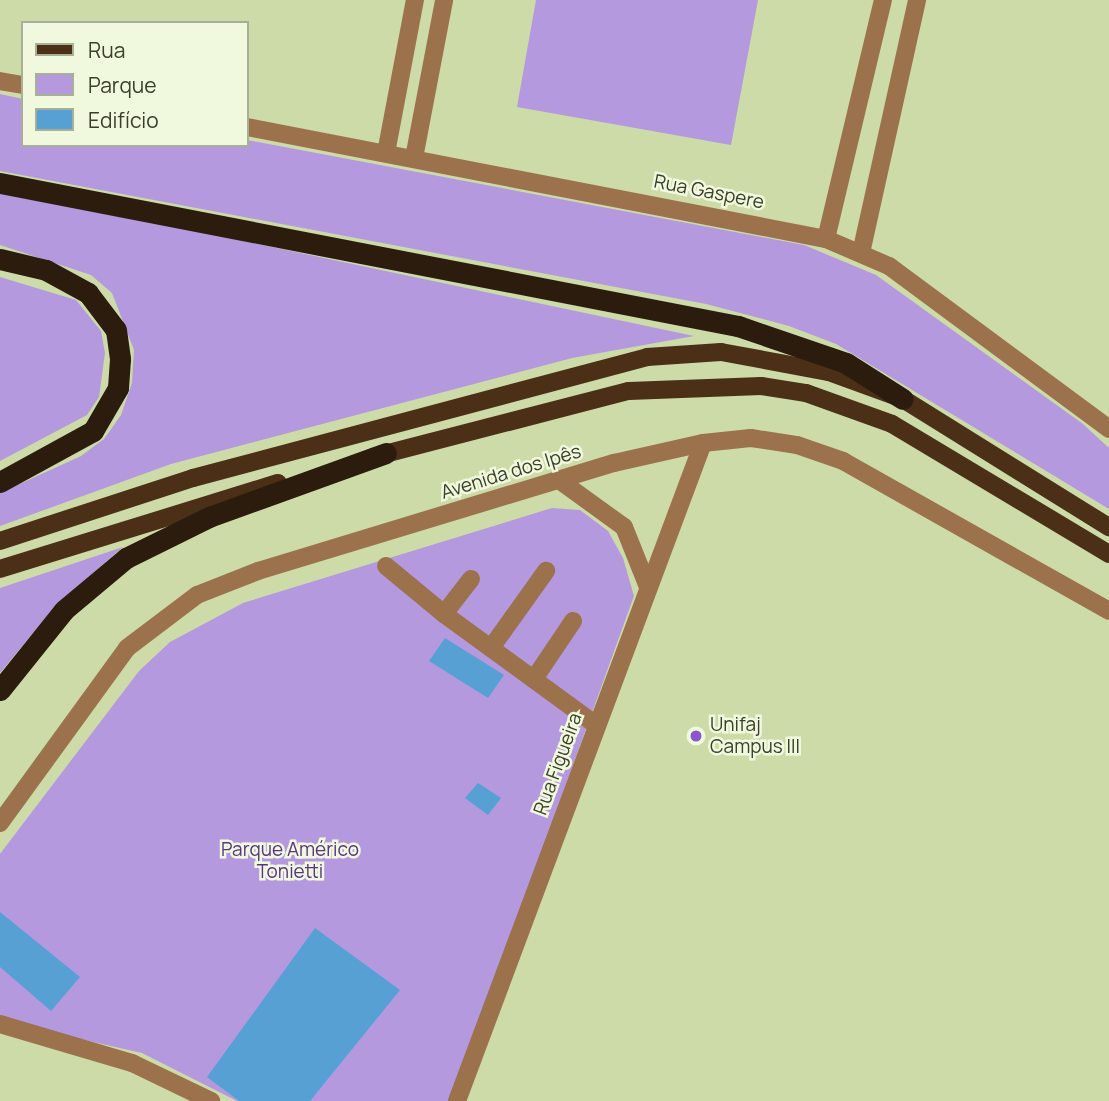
<!DOCTYPE html>
<meta charset="utf-8">
<style>
body{margin:0}
#map{position:relative;width:1109px;height:1101px;overflow:hidden;background:#ccdba7;font-family:Manrope,sans-serif}
div>[style]{position:absolute}
.green>*{inset:0;background:#b499df}
.building>*{inset:0;background:#57a0d3}
.minor>*{height:18px;margin:-9px;padding:0 9px;transform-origin:9px;border-radius:9px;background:#9c724d}
.major>*{height:18px;margin:-9px;padding:0 9px;transform-origin:9px;border-radius:9px;background:#4b2f16}
.highway>*{height:21px;margin:-10.5px;padding:0 10.5px;transform-origin:10.5px;border-radius:10.5px;background:#2b1c0e}
.dots>*{width:19px;height:19px;translate:-50% -50%;box-sizing:border-box;border:4px solid #f0f9de;border-radius:50%}
span{translate:-50% -50%;white-space:nowrap;text-align:center;line-height:1.15;-webkit-text-stroke:5px #f0f9de;paint-order:stroke}
.street-label{font-size:19px;color:#393f29}
.poi-label{font-size:19px;color:#393f29}
.left{translate:0 -50%;text-align:left}
.park-label{font-size:19px;color:#593387}
.legend{position:absolute;left:21px;top:21px;width:228px;height:126px;box-sizing:border-box;background:#f0f9de;border:2px solid #a7af96;margin:0;padding:9px 12px;list-style:none;font-size:21px;color:#393f29}
.legend li{display:flex;align-items:center;gap:14px;height:35px}
.legend b{width:35px;border:2px solid #a7af96}
</style>
<div id="map">
<div class="green">
<i style="clip-path:polygon(536px 0,758px 0,731px 145px,517px 107px)"></i>
<i style="clip-path:polygon(0 94px,23px 99px,23px 145px,247px 145px,247px 140px,804px 245px,876px 275px,1083px 424px,1109px 448px,1109px 509px,836px 344px,789px 326px,706px 304px,0 171px)"></i>
<i style="clip-path:polygon(0 193px,177px 227px,694px 336px,572px 358px,171px 464px,0 526px,0 493px,81px 456px,104px 439px,121px 415px,132px 383px,134px 350px,112px 293px,91px 275px,0 245px)"></i>
<i style="clip-path:polygon(0 277px,76px 300px,101px 331px,105px 353px,99px 397px,87px 415px,0 461px)"></i>
<i style="clip-path:polygon(552px 508px,580px 510px,608px 531px,623px 558px,634px 596px,452px 1101px,237px 1101px,142px 1053px,0 1021px,0 854px,139px 671px,170px 642px,243px 603px)"></i>
<i style="clip-path:polygon(123px 547px,56px 605px,0 673px,0 588px)"></i>
</div>
<div class="building">
<i style="clip-path:polygon(445px 638px,504px 675px,488px 698px,429px 661px)"></i>
<i style="clip-path:polygon(478px 783px,501px 798px,488px 815px,465px 798px)"></i>
<i style="clip-path:polygon(0 912px,80px 977px,51px 1011px,0 967px)"></i>
<i style="clip-path:polygon(315px 928px,400px 990px,310px 1101px,239px 1101px,207px 1077px)"></i>
</div>
<div class="minor">
<i style="left:0;top:81px;width:23px;rotate:10deg"></i>
<i style="left:247px;top:127px;width:590px;rotate:10.95deg"></i>
<i style="left:826px;top:239px;width:69px;rotate:23.2deg"></i>
<i style="left:889px;top:266px;width:274px;rotate:36.5deg"></i>
<i style="left:386px;top:153px;width:156px;rotate:-79.3deg"></i>
<i style="left:414px;top:158px;width:161px;rotate:-79.2deg"></i>
<i style="left:826px;top:239px;width:246px;rotate:-76.6deg"></i>
<i style="left:861px;top:253px;width:259px;rotate:-77.5deg"></i>
<i style="left:559px;top:480px;width:80px;rotate:35.9deg"></i>
<i style="left:624px;top:527px;width:65px;rotate:68.2deg"></i>
<i style="left:386px;top:566px;width:75px;rotate:39.6deg"></i>
<i style="left:471px;top:579px;width:44px;rotate:127.6deg"></i>
<i style="left:444px;top:614px;width:187px;rotate:36.1deg"></i>
<i style="left:491px;top:648px;width:95px;rotate:-54.5deg"></i>
<i style="left:534px;top:679px;width:70px;rotate:-56.1deg"></i>
<i style="left:0;top:823px;width:216px;rotate:-54deg"></i>
<i style="left:127px;top:648px;width:88px;rotate:-37.1deg"></i>
<i style="left:197px;top:595px;width:66px;rotate:-21.5deg"></i>
<i style="left:258px;top:571px;width:372px;rotate:-16.9deg"></i>
<i style="left:614px;top:463px;width:91px;rotate:-12.7deg"></i>
<i style="left:703px;top:443px;width:48px;rotate:-5.9deg"></i>
<i style="left:751px;top:438px;width:47px;rotate:8.7deg"></i>
<i style="left:797px;top:445px;width:49px;rotate:19.2deg"></i>
<i style="left:843px;top:461px;width:305px;rotate:29.4deg"></i>
<i style="left:0;top:1024px;width:138px;rotate:16.5deg"></i>
<i style="left:132px;top:1063px;width:88px;rotate:25.7deg"></i>
<i style="left:457px;top:1101px;width:702px;rotate:-69.5deg"></i>
</div>
<div class="major">
<i style="left:373px;top:457px;width:264px;rotate:-14.5deg"></i>
<i style="left:629px;top:391px;width:132px;rotate:-2.2deg"></i>
<i style="left:761px;top:386px;width:46px;rotate:8.8deg"></i>
<i style="left:806px;top:393px;width:91px;rotate:19.8deg"></i>
<i style="left:892px;top:424px;width:253px;rotate:30.9deg"></i>
<i style="left:0;top:541px;width:203px;rotate:-18.1deg"></i>
<i style="left:193px;top:478px;width:470px;rotate:-14.9deg"></i>
<i style="left:647px;top:357px;width:74px;rotate:-3.9deg"></i>
<i style="left:721px;top:352px;width:110px;rotate:10.5deg"></i>
<i style="left:829px;top:372px;width:79px;rotate:20deg"></i>
<i style="left:903px;top:399px;width:243px;rotate:31.9deg"></i>
<i style="left:0;top:569px;width:291px;rotate:-17.2deg"></i>
</div>
<div class="highway">
<i style="left:0;top:183px;width:752px;rotate:10.97deg"></i>
<i style="left:738px;top:326px;width:114px;rotate:18.9deg"></i>
<i style="left:846px;top:363px;width:67px;rotate:32.3deg"></i>
<i style="left:0;top:259px;width:47px;rotate:13.4deg"></i>
<i style="left:46px;top:270px;width:48px;rotate:28.7deg"></i>
<i style="left:88px;top:293px;width:46px;rotate:52.9deg"></i>
<i style="left:116px;top:330px;width:29px;rotate:82deg"></i>
<i style="left:120px;top:359px;width:29px;rotate:94deg"></i>
<i style="left:118px;top:388px;width:50px;rotate:120.2deg"></i>
<i style="left:93px;top:431px;width:106px;rotate:151.3deg"></i>
<i style="left:0;top:690px;width:102px;rotate:-51.3deg"></i>
<i style="left:64px;top:610px;width:81px;rotate:-40deg"></i>
<i style="left:126px;top:558px;width:93px;rotate:-26.3deg"></i>
<i style="left:209px;top:517px;width:188px;rotate:-19.9deg"></i>
</div>
<div class="dots">
<i style="left:696px;top:736px;background:#8a55cd"></i>
</div>
<div class="street-label">
<span style="left:709px;top:192px;rotate:11deg">Rua Gaspere</span>
<span style="left:511px;top:472px;rotate:-17deg">Avenida dos Ipês</span>
<span style="left:558px;top:764px;rotate:-70deg">Rua Figueira</span>
</div>
<div class="poi-label">
<span class="left" style="left:710px;top:736px">Unifaj<br>Campus III</span>
</div>
<div class="park-label">
<span style="left:290px;top:861px">Parque Américo<br>Tonietti</span>
</div>
<ul class="legend">
<li><b style="height:9px;background:#4b2f16"></b>Rua</li>
<li><b style="height:19px;background:#b499df"></b>Parque</li>
<li><b style="height:19px;background:#57a0d3"></b>Edifício</li>
</ul>
</div>
